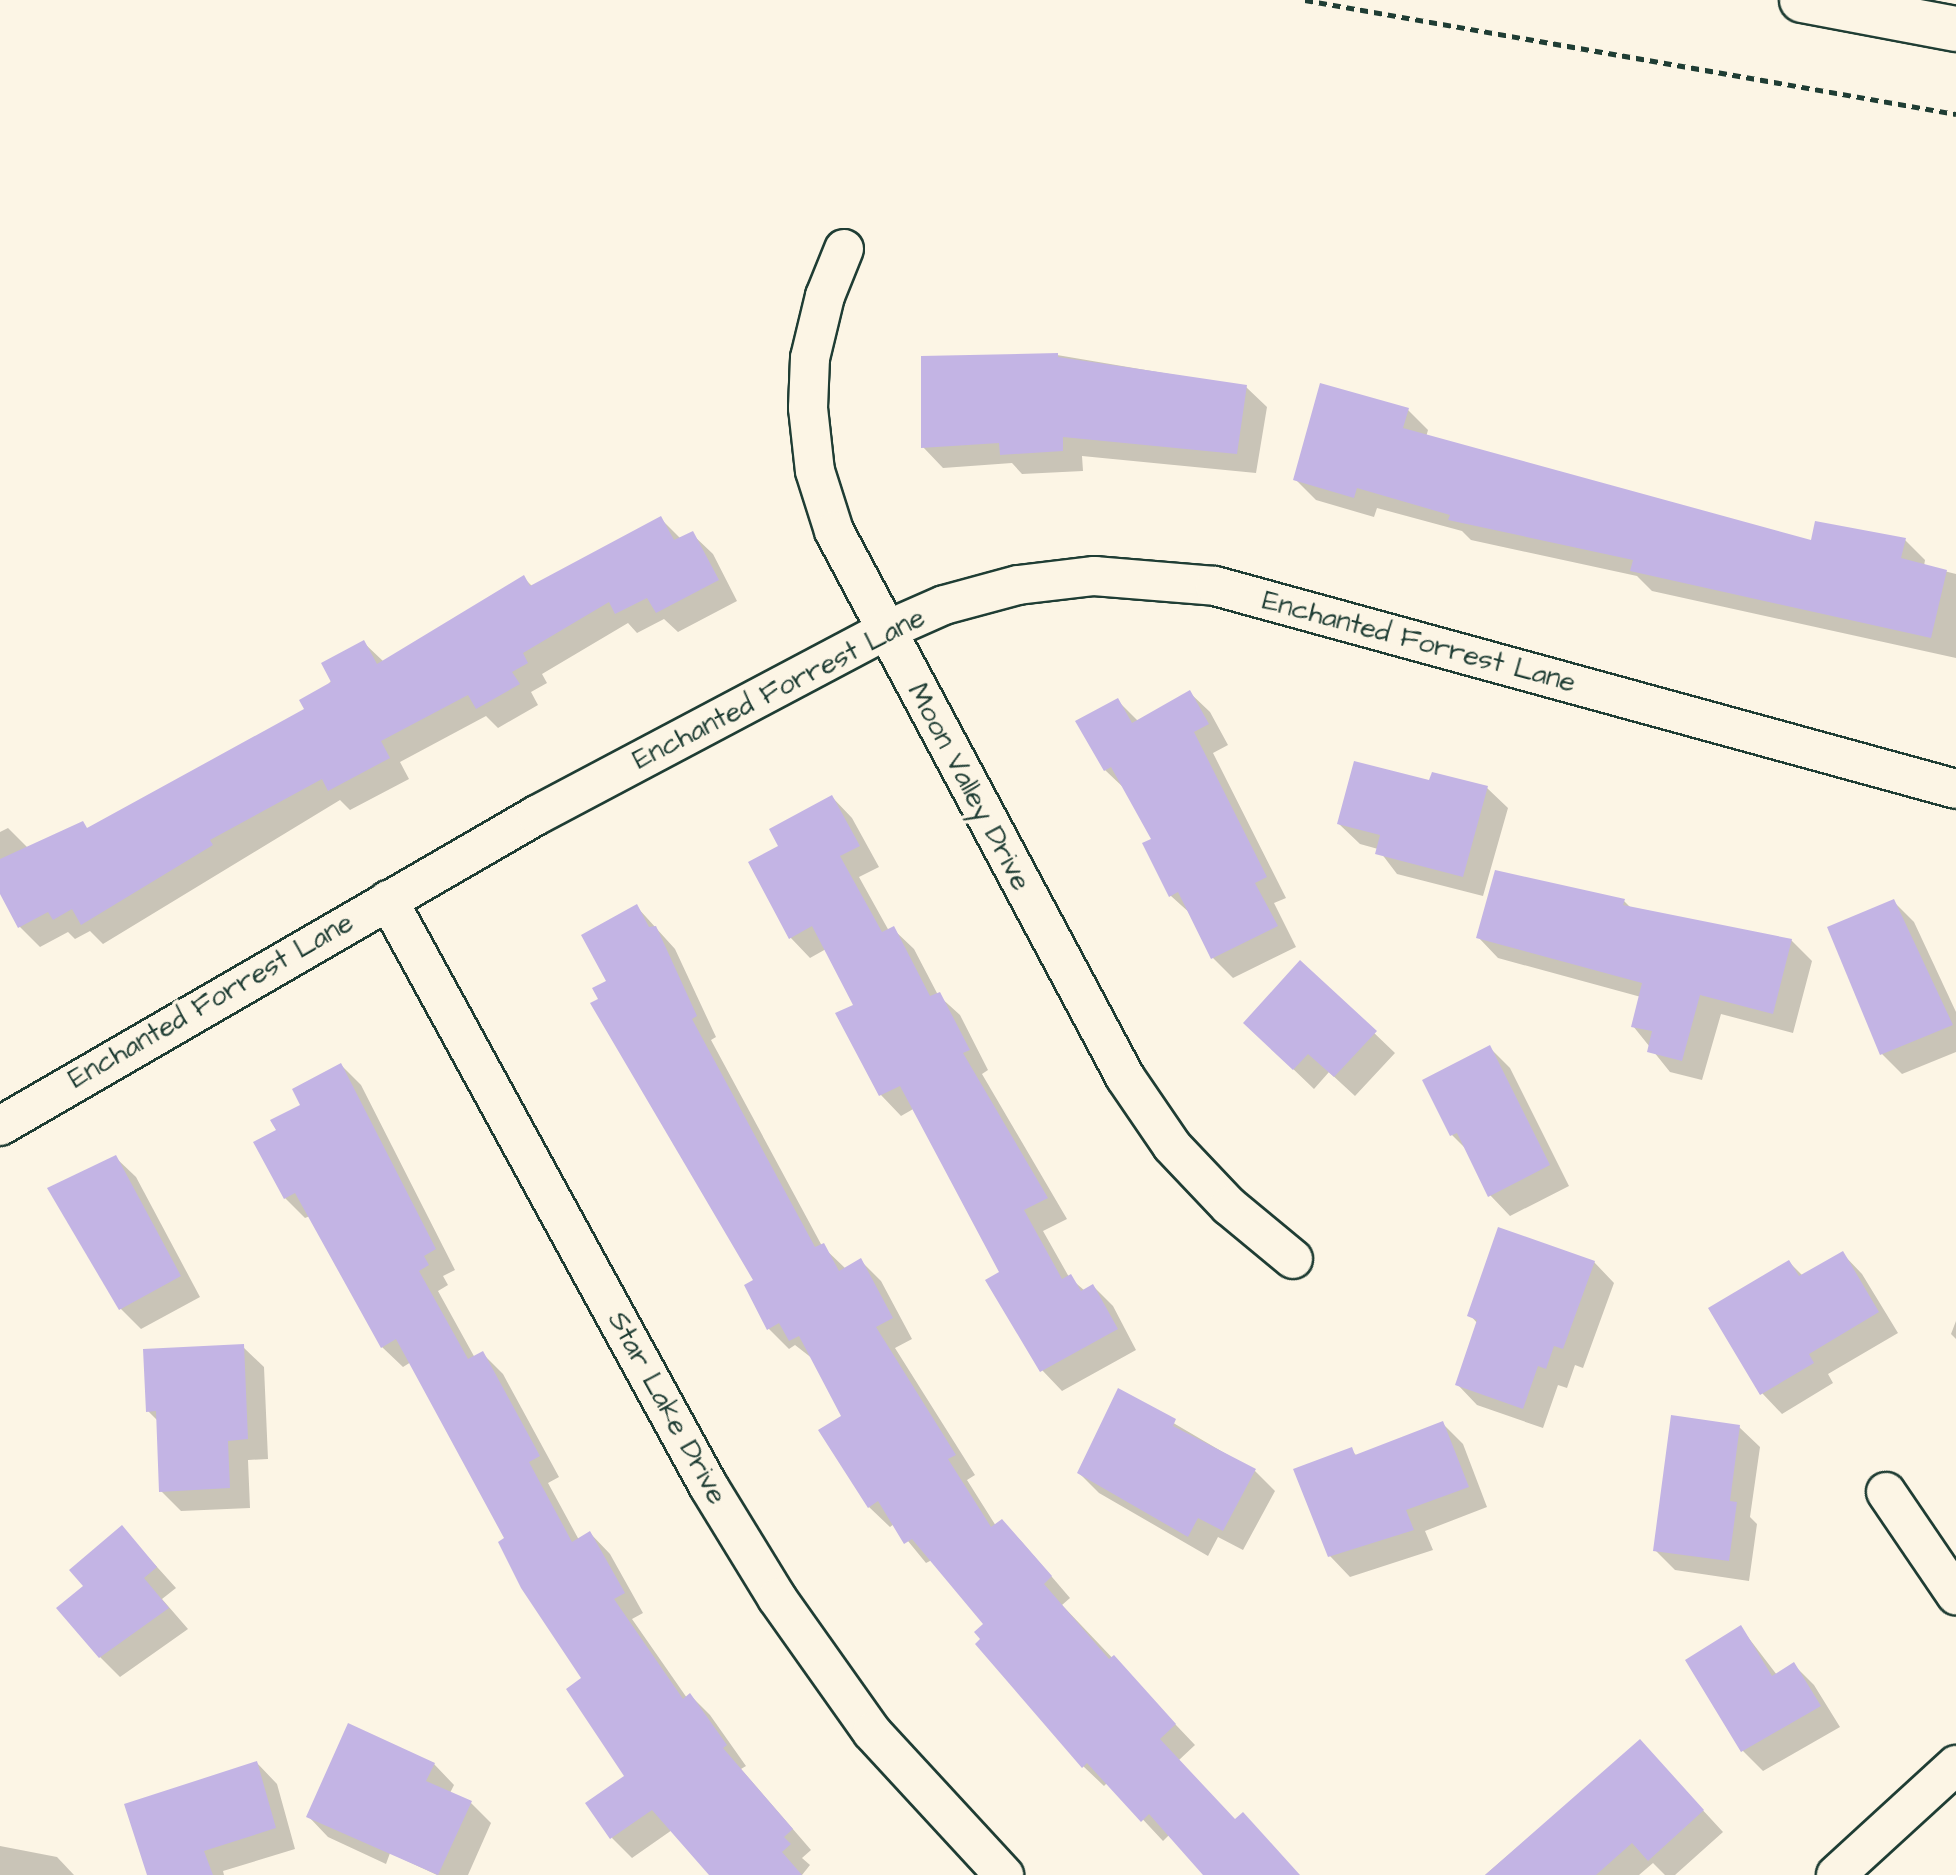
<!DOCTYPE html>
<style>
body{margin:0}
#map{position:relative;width:1956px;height:1875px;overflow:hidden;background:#fcf5e5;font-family:"Architects Daughter",sans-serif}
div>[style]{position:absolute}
.shadow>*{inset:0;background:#0003}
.building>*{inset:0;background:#c3b4e4}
.path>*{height:5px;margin-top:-2.5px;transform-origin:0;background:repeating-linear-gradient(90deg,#1f3d34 0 8px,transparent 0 14px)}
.roads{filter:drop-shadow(2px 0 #1f3d34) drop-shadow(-2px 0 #1f3d34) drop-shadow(0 2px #1f3d34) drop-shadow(0 -2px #1f3d34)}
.minor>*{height:38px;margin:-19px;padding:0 19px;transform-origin:19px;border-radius:19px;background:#fcf5e5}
.primary>*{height:44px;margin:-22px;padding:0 22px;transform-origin:22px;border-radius:22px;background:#fcf5e5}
span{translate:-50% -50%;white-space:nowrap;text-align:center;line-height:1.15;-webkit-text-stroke:7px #fcf5e5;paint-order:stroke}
.street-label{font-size:28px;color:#1f3d34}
</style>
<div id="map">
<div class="shadow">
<i style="clip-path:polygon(1057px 355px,1246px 387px,1267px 407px,1256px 473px,1082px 456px,1083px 471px,1022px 474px,1012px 463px,943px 468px,923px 447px)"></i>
<i style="clip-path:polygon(1408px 410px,1428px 430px,1426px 437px,1813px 542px,1905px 540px,1925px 560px,1924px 566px,1956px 574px,1956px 658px,1652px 591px,1637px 576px,1471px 540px,1462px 531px,1377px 508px,1374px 517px,1316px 500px,1296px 480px)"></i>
<i style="clip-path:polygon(661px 519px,681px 539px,692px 534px,713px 554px,737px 601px,678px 632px,664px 619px,637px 633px,628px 623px,542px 674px,547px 683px,531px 692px,538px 705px,498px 728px,486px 716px,400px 762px,409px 779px,350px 810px,340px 800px,103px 944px,90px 931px,75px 939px,68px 932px,40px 947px,20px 927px,0 889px,0 832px,8px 828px,28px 848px,88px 829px,307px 710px,363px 642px,384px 662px,523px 577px,533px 587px)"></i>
<i style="clip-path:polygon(1189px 692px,1210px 712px,1228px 745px,1213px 753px,1286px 898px,1274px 903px,1296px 947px,1233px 978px,1213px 958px,1192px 915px,1171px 896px,1154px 840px,1126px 790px,1105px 770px,1117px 700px,1138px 721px)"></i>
<i style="clip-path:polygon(1430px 782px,1487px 788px,1508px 808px,1483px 896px,1397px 874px,1378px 849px,1360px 844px,1339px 824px)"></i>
<i style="clip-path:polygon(832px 797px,852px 818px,879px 867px,859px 877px,889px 931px,893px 929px,914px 949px,938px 995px,960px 1015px,988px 1070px,982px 1074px,1067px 1219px,1043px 1231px,1069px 1277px,1085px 1291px,1093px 1286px,1113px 1306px,1136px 1350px,1062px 1391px,1042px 1370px,1002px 1273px,915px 1108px,901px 1116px,881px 1095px,855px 1006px,826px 949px,810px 958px,790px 937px,781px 847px)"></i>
<i style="clip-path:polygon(1624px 901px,1632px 909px,1791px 940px,1812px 961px,1793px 1033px,1721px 1014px,1702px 1080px,1670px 1072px,1633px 1026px,1641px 997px,1498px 958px,1478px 937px)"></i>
<i style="clip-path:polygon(1894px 902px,1914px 922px,1956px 1012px,1956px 1052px,1902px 1074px,1882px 1054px)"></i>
<i style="clip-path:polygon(637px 907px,675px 949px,716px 1037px,711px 1040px,822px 1246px,846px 1269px,861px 1261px,881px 1281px,912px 1339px,895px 1348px,975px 1475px,967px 1480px,996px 1526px,1002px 1521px,1022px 1542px,1070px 1598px,1062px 1605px,1195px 1745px,1179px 1760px,1236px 1821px,1298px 1875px,1205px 1875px,1170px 1834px,1163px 1841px,1108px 1782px,1104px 1786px,1083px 1766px,983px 1640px,986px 1624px,932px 1560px,926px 1563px,894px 1524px,890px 1527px,869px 1507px,843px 1417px,813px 1359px,795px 1345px,789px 1349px,768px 1328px,756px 1281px,600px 999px)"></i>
<i style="clip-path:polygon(1300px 962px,1395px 1053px,1355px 1096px,1329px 1072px,1314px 1089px,1266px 1043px)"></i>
<i style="clip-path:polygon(1490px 1048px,1510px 1068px,1569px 1186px,1510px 1216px,1490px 1195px,1468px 1151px,1452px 1135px)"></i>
<i style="clip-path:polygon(341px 1065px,361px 1085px,455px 1270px,443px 1276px,448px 1285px,438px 1291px,475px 1358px,483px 1354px,503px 1374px,559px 1477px,548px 1483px,579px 1540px,590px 1533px,610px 1554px,643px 1613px,632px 1619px,687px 1698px,690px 1695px,710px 1715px,746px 1766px,741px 1769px,811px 1850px,802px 1858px,810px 1865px,802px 1875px,712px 1875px,672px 1830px,632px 1858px,612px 1838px,627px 1776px,584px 1679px,411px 1362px,403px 1367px,382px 1347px,310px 1216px,305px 1218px,285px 1198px,278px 1131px)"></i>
<i style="clip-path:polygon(115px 1157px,136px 1177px,200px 1297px,141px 1329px,121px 1309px)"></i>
<i style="clip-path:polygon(1842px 1253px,1862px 1274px,1898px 1333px,1828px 1374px,1833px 1383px,1782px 1414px,1762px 1393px,1789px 1262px,1803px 1276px)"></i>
<i style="clip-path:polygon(1594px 1262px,1614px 1283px,1583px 1368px,1575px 1365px,1567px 1388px,1558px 1385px,1543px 1428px,1477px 1405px,1457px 1384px,1478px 1324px,1470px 1315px)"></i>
<i style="clip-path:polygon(1956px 1321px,1956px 1339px,1951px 1334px)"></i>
<i style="clip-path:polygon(243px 1347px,264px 1367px,268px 1459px,248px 1460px,250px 1508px,181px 1511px,161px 1491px,158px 1421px,148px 1411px)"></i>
<i style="clip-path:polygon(1119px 1391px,1255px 1471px,1275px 1491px,1243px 1550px,1218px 1537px,1208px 1556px,1099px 1493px,1079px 1473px)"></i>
<i style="clip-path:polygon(1442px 1423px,1463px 1444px,1487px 1507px,1425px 1531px,1433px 1550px,1350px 1577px,1330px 1556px,1351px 1450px,1357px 1456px)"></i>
<i style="clip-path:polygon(1739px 1427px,1760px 1447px,1750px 1517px,1757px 1524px,1749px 1581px,1675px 1570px,1655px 1550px)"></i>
<i style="clip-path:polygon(122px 1528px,176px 1588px,162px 1599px,188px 1629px,120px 1677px,100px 1657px,86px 1586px)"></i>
<i style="clip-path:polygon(1741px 1628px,1777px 1675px,1794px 1665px,1814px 1685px,1840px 1727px,1763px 1771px,1743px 1751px)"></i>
<i style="clip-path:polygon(1640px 1742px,1723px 1832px,1675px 1875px,1665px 1875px,1653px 1863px,1639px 1875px,1485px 1875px)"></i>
<i style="clip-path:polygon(257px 1763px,277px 1784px,295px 1849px,223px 1871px,224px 1875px,149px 1875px)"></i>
<i style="clip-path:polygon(434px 1764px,454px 1785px,450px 1793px,471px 1803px,491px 1823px,468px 1875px,437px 1875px,390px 1853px,386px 1864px,328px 1837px,308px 1816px)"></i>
<i style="clip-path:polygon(0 1846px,57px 1857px,74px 1875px,0 1875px)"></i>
</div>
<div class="building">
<i style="clip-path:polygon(1058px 353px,1058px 357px,1247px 385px,1237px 454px,1063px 437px,1063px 451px,1000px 455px,999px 443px,921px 448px,921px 356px)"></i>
<i style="clip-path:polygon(1320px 383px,1409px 408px,1403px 428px,1811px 540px,1815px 521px,1906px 538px,1901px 558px,1947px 570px,1931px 638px,1630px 571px,1633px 560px,1448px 520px,1450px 515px,1357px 488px,1354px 498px,1293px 480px)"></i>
<i style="clip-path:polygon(661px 516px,674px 540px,693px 531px,719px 580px,656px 613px,647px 598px,615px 614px,609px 602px,523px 653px,528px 663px,512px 672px,520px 684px,476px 709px,468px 695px,381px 741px,390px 758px,328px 791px,322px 779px,210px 840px,213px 845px,81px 925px,72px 909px,53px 920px,48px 912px,18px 928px,0 894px,0 859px,83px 821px,87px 828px,304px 709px,299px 700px,331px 682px,321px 663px,364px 640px,377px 664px,524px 575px,530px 586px)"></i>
<i style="clip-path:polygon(1190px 690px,1209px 724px,1194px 732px,1267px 877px,1255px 883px,1278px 926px,1211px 959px,1178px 892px,1169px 897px,1142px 843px,1151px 839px,1111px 767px,1104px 771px,1075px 721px,1118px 698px,1132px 723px)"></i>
<i style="clip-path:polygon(1354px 761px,1429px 780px,1432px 772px,1488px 786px,1463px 877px,1375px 854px,1380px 835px,1337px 824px)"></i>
<i style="clip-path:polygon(832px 795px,860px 846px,840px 856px,882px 932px,894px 926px,930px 996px,940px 992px,970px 1050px,963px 1053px,1048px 1198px,1024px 1210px,1062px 1279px,1071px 1274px,1081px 1291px,1093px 1284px,1118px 1329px,1040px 1372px,985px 1280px,999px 1272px,900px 1086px,879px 1096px,835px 1013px,853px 1005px,812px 926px,789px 939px,748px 862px,778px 846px,769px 829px)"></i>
<i style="clip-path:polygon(1495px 870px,1625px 899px,1623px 905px,1792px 939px,1773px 1014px,1700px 995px,1682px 1061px,1647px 1052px,1652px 1031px,1631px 1027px,1642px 983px,1476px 938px)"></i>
<i style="clip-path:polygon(1894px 899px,1953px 1025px,1880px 1055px,1827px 927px)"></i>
<i style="clip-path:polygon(637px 904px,649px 927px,656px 926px,697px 1016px,692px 1019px,815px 1247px,824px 1243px,839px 1271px,861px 1258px,893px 1318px,876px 1327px,956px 1455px,948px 1459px,991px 1527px,1002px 1519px,1052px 1576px,1044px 1584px,1109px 1659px,1114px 1655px,1176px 1724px,1160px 1739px,1235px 1819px,1243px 1812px,1300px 1875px,1203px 1875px,1149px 1814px,1141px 1822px,1087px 1763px,1082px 1768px,975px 1644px,980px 1639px,974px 1632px,983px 1624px,912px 1539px,904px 1544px,878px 1501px,868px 1508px,818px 1430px,841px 1416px,799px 1336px,789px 1341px,779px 1323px,767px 1330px,744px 1285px,753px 1280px,590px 1003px,598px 999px,592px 988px,606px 981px,581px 935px)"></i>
<i style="clip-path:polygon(1300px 960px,1377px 1031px,1334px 1077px,1308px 1054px,1293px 1070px,1243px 1023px)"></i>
<i style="clip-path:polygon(1490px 1045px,1550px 1165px,1488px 1197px,1457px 1133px,1450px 1136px,1422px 1080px)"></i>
<i style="clip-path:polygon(341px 1063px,436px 1249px,424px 1256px,429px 1265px,419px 1271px,468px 1359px,483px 1351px,540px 1456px,529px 1462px,572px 1542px,590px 1531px,625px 1593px,614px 1599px,683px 1699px,690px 1693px,727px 1745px,723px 1748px,793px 1829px,784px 1837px,791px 1844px,782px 1852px,802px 1875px,709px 1875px,652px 1810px,610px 1839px,585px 1803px,624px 1776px,566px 1689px,581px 1678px,521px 1588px,498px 1542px,504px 1538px,396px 1339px,381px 1348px,295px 1193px,284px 1199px,253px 1142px,276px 1130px,270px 1120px,300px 1105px,292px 1089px)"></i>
<i style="clip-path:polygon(116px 1155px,181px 1276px,119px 1310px,47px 1188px)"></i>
<i style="clip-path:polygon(1498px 1227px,1595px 1261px,1563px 1349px,1554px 1346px,1546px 1369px,1538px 1366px,1523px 1409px,1455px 1385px,1477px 1320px,1467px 1316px)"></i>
<i style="clip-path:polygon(1843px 1251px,1879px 1312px,1809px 1354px,1814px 1363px,1760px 1395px,1708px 1308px,1789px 1260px,1799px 1276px)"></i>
<i style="clip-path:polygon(244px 1344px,248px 1439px,228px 1441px,230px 1488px,159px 1492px,156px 1411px,146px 1412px,143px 1349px)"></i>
<i style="clip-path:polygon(1118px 1388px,1176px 1419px,1173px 1426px,1256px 1469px,1223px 1531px,1198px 1518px,1188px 1537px,1077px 1473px)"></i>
<i style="clip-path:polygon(1671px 1415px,1740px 1425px,1730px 1501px,1737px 1502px,1729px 1561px,1653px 1551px)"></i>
<i style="clip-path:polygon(1443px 1421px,1469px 1487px,1406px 1510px,1414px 1530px,1328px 1557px,1293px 1469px,1352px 1447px,1355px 1455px)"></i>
<i style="clip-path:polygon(122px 1525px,157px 1567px,144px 1578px,169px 1608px,99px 1658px,56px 1608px,83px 1586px,69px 1570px)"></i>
<i style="clip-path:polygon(1741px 1625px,1772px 1676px,1794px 1662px,1821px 1706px,1741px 1752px,1685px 1660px)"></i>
<i style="clip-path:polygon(348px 1723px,435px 1763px,426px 1781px,472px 1801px,438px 1875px,306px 1817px)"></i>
<i style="clip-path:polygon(1640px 1739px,1704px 1810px,1648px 1861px,1632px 1843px,1596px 1875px,1485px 1875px)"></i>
<i style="clip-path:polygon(257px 1761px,276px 1828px,204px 1851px,213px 1875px,147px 1875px,124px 1804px)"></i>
</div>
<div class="path">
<i style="left:1305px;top:0;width:661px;rotate:9.93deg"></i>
</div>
<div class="roads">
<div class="minor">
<i style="left:844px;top:249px;width:51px;rotate:112deg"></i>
<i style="left:825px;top:296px;width:64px;rotate:103.6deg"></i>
<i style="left:810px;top:358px;width:50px;rotate:92.3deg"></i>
<i style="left:808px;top:408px;width:63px;rotate:83.7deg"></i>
<i style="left:815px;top:471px;width:63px;rotate:72.4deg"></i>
<i style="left:834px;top:531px;width:619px;rotate:61.94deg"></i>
<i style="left:1125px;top:1077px;width:83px;rotate:55.7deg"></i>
<i style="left:1172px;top:1146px;width:83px;rotate:46.5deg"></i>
<i style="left:1229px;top:1206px;width:83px;rotate:39.6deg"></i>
<i style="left:388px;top:900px;width:669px;rotate:61.33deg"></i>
<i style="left:709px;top:1487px;width:130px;rotate:58.5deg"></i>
<i style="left:777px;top:1598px;width:164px;rotate:54.7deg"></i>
<i style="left:872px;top:1732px;width:195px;rotate:47.3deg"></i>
<i style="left:0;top:1126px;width:621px;rotate:-30.08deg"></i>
<i style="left:537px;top:815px;width:394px;rotate:-27.9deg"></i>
<i style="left:885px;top:631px;width:64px;rotate:-23.8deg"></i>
<i style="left:944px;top:605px;width:77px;rotate:-15.1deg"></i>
<i style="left:1018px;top:585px;width:77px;rotate:-6.8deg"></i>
<i style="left:1094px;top:576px;width:121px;rotate:4.7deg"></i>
<i style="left:1215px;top:586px;width:768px;rotate:15.32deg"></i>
<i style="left:1886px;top:1492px;width:125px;rotate:55.8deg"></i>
<i style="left:1836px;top:1875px;width:163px;rotate:-42.5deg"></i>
</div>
<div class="primary">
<i style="left:1802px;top:0;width:157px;rotate:10.7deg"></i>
</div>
</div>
<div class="street-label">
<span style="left:1419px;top:642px;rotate:15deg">Enchanted Forrest Lane</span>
<span style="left:779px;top:689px;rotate:-27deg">Enchanted Forrest Lane</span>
<span style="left:969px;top:787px;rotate:62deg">Moon Valley Drive</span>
<span style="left:211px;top:1001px;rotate:-30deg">Enchanted Forrest Lane</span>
<span style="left:667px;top:1408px;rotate:61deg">Star Lake Drive</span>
</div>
</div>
